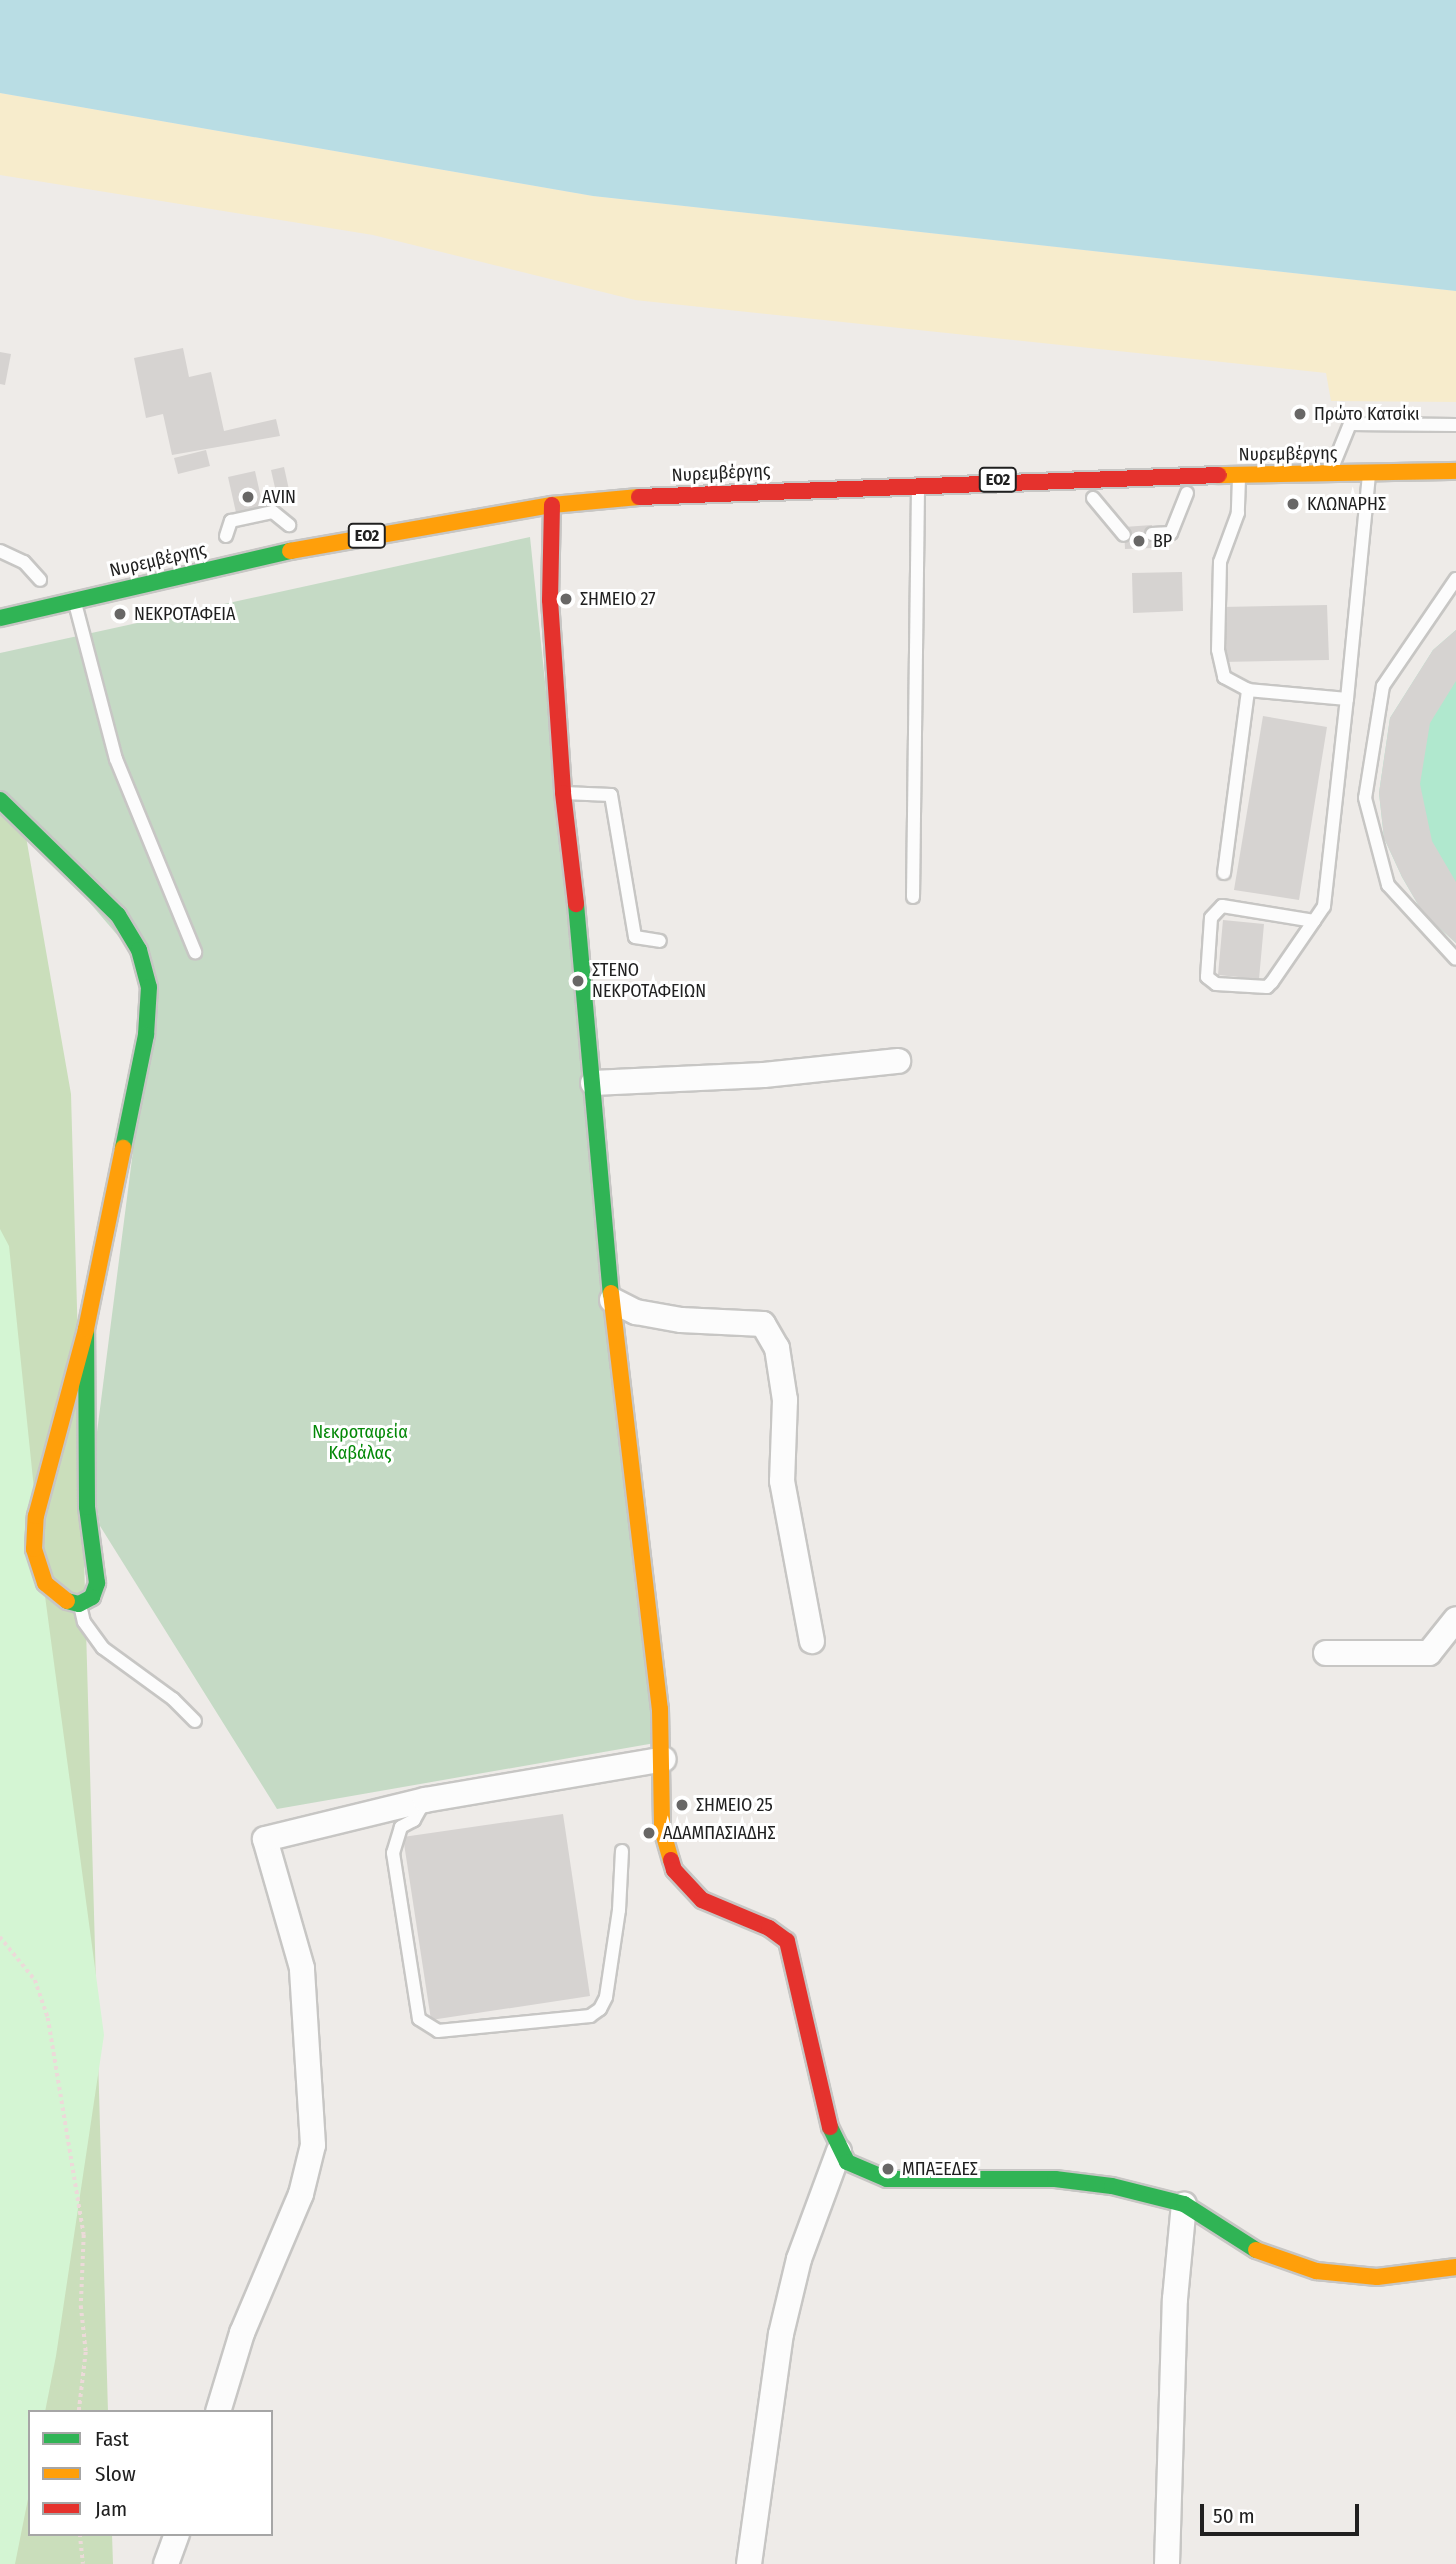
<!DOCTYPE html>
<meta charset="utf-8">
<style>
body{margin:0}
#map{position:relative;width:1456px;height:2564px;overflow:hidden;background:#eeebe8;font-family:"Fira Sans Condensed",sans-serif}
div>[style]{position:absolute}
.forest>*{inset:0;background:#cadebb}
.sand>*{inset:0;background:#f7eccc}
.cemetery>*{inset:0;background:#c5dac5}
.park>*{inset:0;background:#d4f5d3}
.pitch>*{inset:0;background:#b0e8ce}
.water>*{inset:0;background:#b9dde4}
.building>*{inset:0;background:#d6d3d1}
.path>*{height:3.5px;margin-top:-1.75px;transform-origin:0;background:repeating-linear-gradient(90deg,#ecdad9 0 3.5px,transparent 0 7px)}
.roads{filter:drop-shadow(2px 0 #c7c6c4) drop-shadow(-2px 0 #c7c6c4) drop-shadow(0 2px #c7c6c4) drop-shadow(0 -2px #c7c6c4)}
.lane>*{height:12px;margin:-6px;padding:0 6px;transform-origin:6px;border-radius:6px;background:#fcfcfc}
.street>*{height:24px;margin:-12px;padding:0 12px;transform-origin:12px;border-radius:12px;background:#fcfcfc}
.fast>*{height:16px;margin:-8px;padding:0 8px;transform-origin:8px;border-radius:8px;background:#30b455}
.slow>*{height:16px;margin:-8px;padding:0 8px;transform-origin:8px;border-radius:8px;background:#ff9f0a}
.jam>*{height:16px;margin:-8px;padding:0 8px;transform-origin:8px;border-radius:8px;background:#e5322d}
.dots>*{width:19px;height:19px;translate:-50% -50%;box-sizing:border-box;border:4px solid #fff;border-radius:50%}
span{translate:-50% -50%;white-space:nowrap;text-align:center;line-height:1.15;-webkit-text-stroke:6px #fff;paint-order:stroke}
.shield-label span{padding:2px 5px;background:#fff;border:2px solid;border-radius:5px;-webkit-text-stroke-width:0}
.shield-label{font-size:16px;color:#202020;font-weight:700}
.poi-label{font-size:18px;color:#202020}
.left{translate:0 -50%;text-align:left}
.street-label{font-size:18px;color:#202020}
.park-label{font-size:18px;color:#038807}
.legend{position:absolute;left:28px;top:2410px;width:245px;height:126px;box-sizing:border-box;background:#fff;border:2px solid #a6a6a6;margin:0;padding:9px 12px;list-style:none;font-size:21px;color:#202020}
.legend li{display:flex;align-items:center;gap:14px;height:35px}
.legend b{width:35px;border:2px solid #a6a6a6}
.scale{position:absolute;left:1200px;top:2504px;width:159px;height:32px;box-sizing:border-box;border:4px solid #202020;border-top:0;padding-left:9px;font-size:21px;line-height:24px;white-space:nowrap;color:#202020;-webkit-text-stroke:5px #fff;paint-order:stroke}
</style>
<div id="map">
<div class="forest">
<i style="clip-path:polygon(0 688px,71px 1094px,108px 2412px,30px 2412px,30px 2534px,112px 2534px,113px 2564px,0 2564px)"></i>
</div>
<div class="sand">
<i style="clip-path:polygon(0 93px,593px 196px,1456px 291px,1456px 402px,1331px 401px,1326px 373px,635px 300px,373px 235px,0 175px)"></i>
</div>
<div class="cemetery">
<i style="clip-path:polygon(530px 537px,655px 1743px,277px 1809px,100px 1526px,92px 1471px,155px 979px,0 798px,0 653px)"></i>
</div>
<div class="park">
<i style="clip-path:polygon(0 1229px,9px 1246px,45px 1596px,104px 2035px,56px 2356px,45px 2412px,30px 2412px,30px 2489px,15px 2564px,0 2564px)"></i>
</div>
<div class="pitch">
<i style="clip-path:polygon(1456px 630px,1456px 943px,1423px 913px,1402px 877px,1384px 838px,1379px 793px,1390px 718px,1433px 650px)"></i>
</div>
<div class="water">
<i style="clip-path:polygon(0 0,1456px 0,1456px 291px,593px 196px,0 93px)"></i>
</div>
<div class="building">
<i style="clip-path:polygon(183px 348px,189px 377px,211px 372px,224px 431px,276px 419px,280px 436px,172px 455px,163px 414px,146px 418px,134px 358px)"></i>
<i style="clip-path:polygon(0 352px,11px 354px,5px 385px,0 384px)"></i>
<i style="clip-path:polygon(206px 450px,210px 466px,178px 474px,174px 458px)"></i>
<i style="clip-path:polygon(284px 467px,291px 499px,278px 501px,271px 470px)"></i>
<i style="clip-path:polygon(255px 471px,264px 511px,237px 517px,228px 477px)"></i>
<i style="clip-path:polygon(1152px 525px,1153px 548px,1125px 549px,1124px 527px)"></i>
<i style="clip-path:polygon(1182px 572px,1183px 611px,1133px 613px,1132px 573px)"></i>
<i style="clip-path:polygon(1327px 605px,1329px 660px,1222px 662px,1221px 607px)"></i>
<i style="clip-path:polygon(1456px 630px,1456px 681px,1430px 723px,1420px 784px,1432px 841px,1456px 882px,1456px 943px,1423px 913px,1402px 877px,1384px 838px,1379px 793px,1390px 718px,1433px 650px)"></i>
<i style="clip-path:polygon(1263px 716px,1327px 727px,1299px 900px,1234px 890px)"></i>
<i style="clip-path:polygon(1223px 920px,1264px 924px,1259px 979px,1218px 975px)"></i>
<i style="clip-path:polygon(563px 1814px,590px 1996px,431px 2020px,403px 1837px)"></i>
</div>
<div class="path">
<i style="left:0;top:1937px;width:55px;rotate:50.9deg"></i>
<i style="left:35px;top:1980px;width:40px;rotate:71.1deg"></i>
<i style="left:48px;top:2018px;width:220px;rotate:80.6deg"></i>
<i style="left:84px;top:2235px;width:71px;rotate:92.4deg"></i>
<i style="left:81px;top:2306px;width:46px;rotate:83.8deg"></i>
<i style="left:86px;top:2352px;width:60px;rotate:96.7deg"></i>
<i style="left:80px;top:2534px;width:30px;rotate:84deg"></i>
</div>
<div class="roads">
<div class="lane">
<i style="left:1332px;top:468px;width:48px;rotate:-67.8deg"></i>
<i style="left:1350px;top:424px;width:106px;rotate:0.5deg"></i>
<i style="left:1239px;top:478px;width:35px;rotate:92deg"></i>
<i style="left:1238px;top:513px;width:52px;rotate:110.2deg"></i>
<i style="left:1220px;top:562px;width:88px;rotate:91.3deg"></i>
<i style="left:1218px;top:650px;width:28px;rotate:77deg"></i>
<i style="left:1224px;top:677px;width:27px;rotate:28deg"></i>
<i style="left:1248px;top:690px;width:99px;rotate:5.2deg"></i>
<i style="left:1347px;top:699px;width:224px;rotate:-84.4deg"></i>
<i style="left:1093px;top:498px;width:48px;rotate:50deg"></i>
<i style="left:1152px;top:534px;width:19px;rotate:-3deg"></i>
<i style="left:1171px;top:533px;width:43px;rotate:-68.2deg"></i>
<i style="left:226px;top:536px;width:16px;rotate:-72deg"></i>
<i style="left:231px;top:521px;width:43px;rotate:-12.1deg"></i>
<i style="left:273px;top:512px;width:21px;rotate:39deg"></i>
<i style="left:0;top:551px;width:26px;rotate:25deg"></i>
<i style="left:24px;top:562px;width:24px;rotate:48deg"></i>
<i style="left:1456px;top:579px;width:130px;rotate:124.3deg"></i>
<i style="left:1383px;top:686px;width:113px;rotate:99.1deg"></i>
<i style="left:1365px;top:798px;width:90px;rotate:75.2deg"></i>
<i style="left:1388px;top:885px;width:100px;rotate:47.4deg"></i>
<i style="left:75px;top:603px;width:161px;rotate:75.3deg"></i>
<i style="left:116px;top:759px;width:209px;rotate:67.7deg"></i>
<i style="left:564px;top:793px;width:47px;rotate:2.4deg"></i>
<i style="left:611px;top:795px;width:144px;rotate:80.4deg"></i>
<i style="left:635px;top:937px;width:25px;rotate:9deg"></i>
<i style="left:1224px;top:873px;width:185px;rotate:-82.5deg"></i>
<i style="left:913px;top:897px;width:409px;rotate:-89.3deg"></i>
<i style="left:1314px;top:921px;width:93px;rotate:-170.7deg"></i>
<i style="left:1222px;top:906px;width:16px;rotate:133deg"></i>
<i style="left:1211px;top:918px;width:59px;rotate:93.9deg"></i>
<i style="left:1207px;top:977px;width:11px;rotate:38deg"></i>
<i style="left:1216px;top:984px;width:51px;rotate:3.4deg"></i>
<i style="left:1267px;top:987px;width:7px;rotate:-45deg"></i>
<i style="left:1272px;top:982px;width:74px;rotate:-55.5deg"></i>
<i style="left:1314px;top:921px;width:18px;rotate:-56deg"></i>
<i style="left:1324px;top:906px;width:208px;rotate:-83.7deg"></i>
<i style="left:80px;top:1605px;width:17px;rotate:77deg"></i>
<i style="left:84px;top:1622px;width:32px;rotate:54deg"></i>
<i style="left:103px;top:1648px;width:87px;rotate:36.1deg"></i>
<i style="left:173px;top:1699px;width:31px;rotate:45deg"></i>
<i style="left:425px;top:1800px;width:23px;rotate:119deg"></i>
<i style="left:414px;top:1820px;width:15px;rotate:152deg"></i>
<i style="left:401px;top:1827px;width:27px;rotate:107deg"></i>
<i style="left:393px;top:1853px;width:168px;rotate:81.1deg"></i>
<i style="left:419px;top:2019px;width:22px;rotate:32deg"></i>
<i style="left:438px;top:2031px;width:153px;rotate:-5.6deg"></i>
<i style="left:590px;top:2016px;width:12px;rotate:-35deg"></i>
<i style="left:600px;top:2009px;width:13px;rotate:-63deg"></i>
<i style="left:606px;top:1997px;width:88px;rotate:-81.5deg"></i>
<i style="left:619px;top:1910px;width:59px;rotate:-87.1deg"></i>
</div>
<div class="street">
<i style="left:593px;top:1083px;width:171px;rotate:-2.7deg"></i>
<i style="left:764px;top:1075px;width:135px;rotate:-6deg"></i>
<i style="left:612px;top:1300px;width:27px;rotate:27deg"></i>
<i style="left:636px;top:1312px;width:46px;rotate:10.1deg"></i>
<i style="left:681px;top:1320px;width:82px;rotate:2.8deg"></i>
<i style="left:763px;top:1324px;width:28px;rotate:60deg"></i>
<i style="left:777px;top:1348px;width:53px;rotate:81.3deg"></i>
<i style="left:785px;top:1400px;width:81px;rotate:92.1deg"></i>
<i style="left:782px;top:1481px;width:163px;rotate:79.4deg"></i>
<i style="left:1326px;top:1653px;width:103px"></i>
<i style="left:1429px;top:1653px;width:43px;rotate:-51.5deg"></i>
<i style="left:218px;top:2412px;width:83px;rotate:-73.1deg"></i>
<i style="left:242px;top:2333px;width:151px;rotate:-67deg"></i>
<i style="left:301px;top:2194px;width:50px;rotate:-76.2deg"></i>
<i style="left:313px;top:2145px;width:177px;rotate:-93.6deg"></i>
<i style="left:302px;top:1968px;width:134px;rotate:-106deg"></i>
<i style="left:265px;top:1839px;width:165px;rotate:-13.7deg"></i>
<i style="left:425px;top:1800px;width:242px;rotate:-9.7deg"></i>
<i style="left:166px;top:2564px;width:32px;rotate:-70deg"></i>
<i style="left:749px;top:2564px;width:232px;rotate:-82.1deg"></i>
<i style="left:781px;top:2334px;width:77px;rotate:-76.5deg"></i>
<i style="left:799px;top:2259px;width:115px;rotate:-69.7deg"></i>
<i style="left:1167px;top:2564px;width:265px;rotate:-88.3deg"></i>
<i style="left:1175px;top:2299px;width:95px;rotate:-84.6deg"></i>
</div>
<div class="fast">
<i style="left:0;top:618px;width:298px;rotate:-13deg"></i>
<i style="left:0;top:800px;width:165px;rotate:44.3deg"></i>
<i style="left:118px;top:915px;width:41px;rotate:59deg"></i>
<i style="left:139px;top:950px;width:38px;rotate:75deg"></i>
<i style="left:149px;top:987px;width:48px;rotate:93.6deg"></i>
<i style="left:146px;top:1035px;width:115px;rotate:101.5deg"></i>
<i style="left:576px;top:904px;width:391px;rotate:84.9deg"></i>
<i style="left:67px;top:1601px;width:12px;rotate:14deg"></i>
<i style="left:79px;top:1604px;width:15px;rotate:-28deg"></i>
<i style="left:92px;top:1597px;width:15px;rotate:-70deg"></i>
<i style="left:97px;top:1583px;width:77px;rotate:-97.5deg"></i>
<i style="left:87px;top:1507px;width:178px;rotate:-90.3deg"></i>
<i style="left:830px;top:2127px;width:39px;rotate:64deg"></i>
<i style="left:847px;top:2162px;width:43px;rotate:23deg"></i>
<i style="left:887px;top:2179px;width:168px"></i>
<i style="left:1055px;top:2179px;width:57px;rotate:7deg"></i>
<i style="left:1112px;top:2186px;width:74px;rotate:14deg"></i>
<i style="left:1184px;top:2204px;width:85px;rotate:32.6deg"></i>
</div>
<div class="slow">
<i style="left:1219px;top:475px;width:237px;rotate:-1deg"></i>
<i style="left:290px;top:551px;width:266px;rotate:-10deg"></i>
<i style="left:552px;top:505px;width:87px;rotate:-5.3deg"></i>
<i style="left:611px;top:1293px;width:419px;rotate:83.3deg"></i>
<i style="left:660px;top:1709px;width:120px;rotate:89deg"></i>
<i style="left:662px;top:1829px;width:32px;rotate:74deg"></i>
<i style="left:67px;top:1601px;width:28px;rotate:-141deg"></i>
<i style="left:45px;top:1583px;width:36px;rotate:-108deg"></i>
<i style="left:34px;top:1549px;width:33px;rotate:-87deg"></i>
<i style="left:36px;top:1516px;width:194px;rotate:-75deg"></i>
<i style="left:86px;top:1329px;width:185px;rotate:-78.4deg"></i>
<i style="left:1256px;top:2250px;width:64px;rotate:19.3deg"></i>
<i style="left:1316px;top:2271px;width:61px;rotate:5.6deg"></i>
<i style="left:1377px;top:2277px;width:80px;rotate:-7.2deg"></i>
</div>
<div class="jam">
<i style="left:639px;top:497px;width:580px;rotate:-2.17deg"></i>
<i style="left:552px;top:505px;width:95px;rotate:91.2deg"></i>
<i style="left:550px;top:600px;width:193px;rotate:86.1deg"></i>
<i style="left:563px;top:793px;width:112px;rotate:83.3deg"></i>
<i style="left:671px;top:1860px;width:10px;rotate:73deg"></i>
<i style="left:674px;top:1870px;width:41px;rotate:47deg"></i>
<i style="left:702px;top:1900px;width:73px;rotate:22.7deg"></i>
<i style="left:769px;top:1928px;width:22px;rotate:36deg"></i>
<i style="left:787px;top:1941px;width:191px;rotate:77deg"></i>
</div>
</div>
<div class="dots">
<i style="left:1300px;top:414px;background:#686766"></i>
<i style="left:248px;top:497px;background:#686766"></i>
<i style="left:1293px;top:504px;background:#686766"></i>
<i style="left:1139px;top:541px;background:#686766"></i>
<i style="left:566px;top:599px;background:#686766"></i>
<i style="left:120px;top:614px;background:#686766"></i>
<i style="left:578px;top:981px;background:#686766"></i>
<i style="left:682px;top:1805px;background:#686766"></i>
<i style="left:649px;top:1833px;background:#686766"></i>
<i style="left:888px;top:2169px;background:#686766"></i>
</div>
<div class="shield-label">
<span style="left:998px;top:480px">ΕΟ2</span>
<span style="left:367px;top:536px">ΕΟ2</span>
</div>
<div class="poi-label">
<span class="left" style="left:1314px;top:414px">Πρώτο Κατσίκι</span>
<span class="left" style="left:262px;top:497px">AVIN</span>
<span class="left" style="left:1307px;top:504px">ΚΛΩΝΑΡΗΣ</span>
<span class="left" style="left:1153px;top:541px">BP</span>
<span class="left" style="left:580px;top:599px">ΣΗΜΕΙΟ 27</span>
<span class="left" style="left:134px;top:614px">ΝΕΚΡΟΤΑΦΕΙΑ</span>
<span class="left" style="left:592px;top:981px">ΣΤΕΝΟ<br>ΝΕΚΡΟΤΑΦΕΙΩΝ</span>
<span class="left" style="left:696px;top:1805px">ΣΗΜΕΙΟ 25</span>
<span class="left" style="left:663px;top:1833px">ΑΔΑΜΠΑΣΙΑΔΗΣ</span>
<span class="left" style="left:902px;top:2169px">ΜΠΑΞΕΔΕΣ</span>
</div>
<div class="street-label">
<span style="left:1288px;top:454px;rotate:-1deg">Νυρεμβέργης</span>
<span style="left:721px;top:473px;rotate:-3deg">Νυρεμβέργης</span>
<span style="left:158px;top:560px;rotate:-13deg">Νυρεμβέργης</span>
</div>
<div class="park-label">
<span style="left:360px;top:1443px">Νεκροταφεία<br>Καβάλας</span>
</div>
<ul class="legend">
<li><b style="height:9px;background:#30b455"></b>Fast</li>
<li><b style="height:9px;background:#ff9f0a"></b>Slow</li>
<li><b style="height:9px;background:#e5322d"></b>Jam</li>
</ul>
<div class="scale">50 m</div>
</div>
